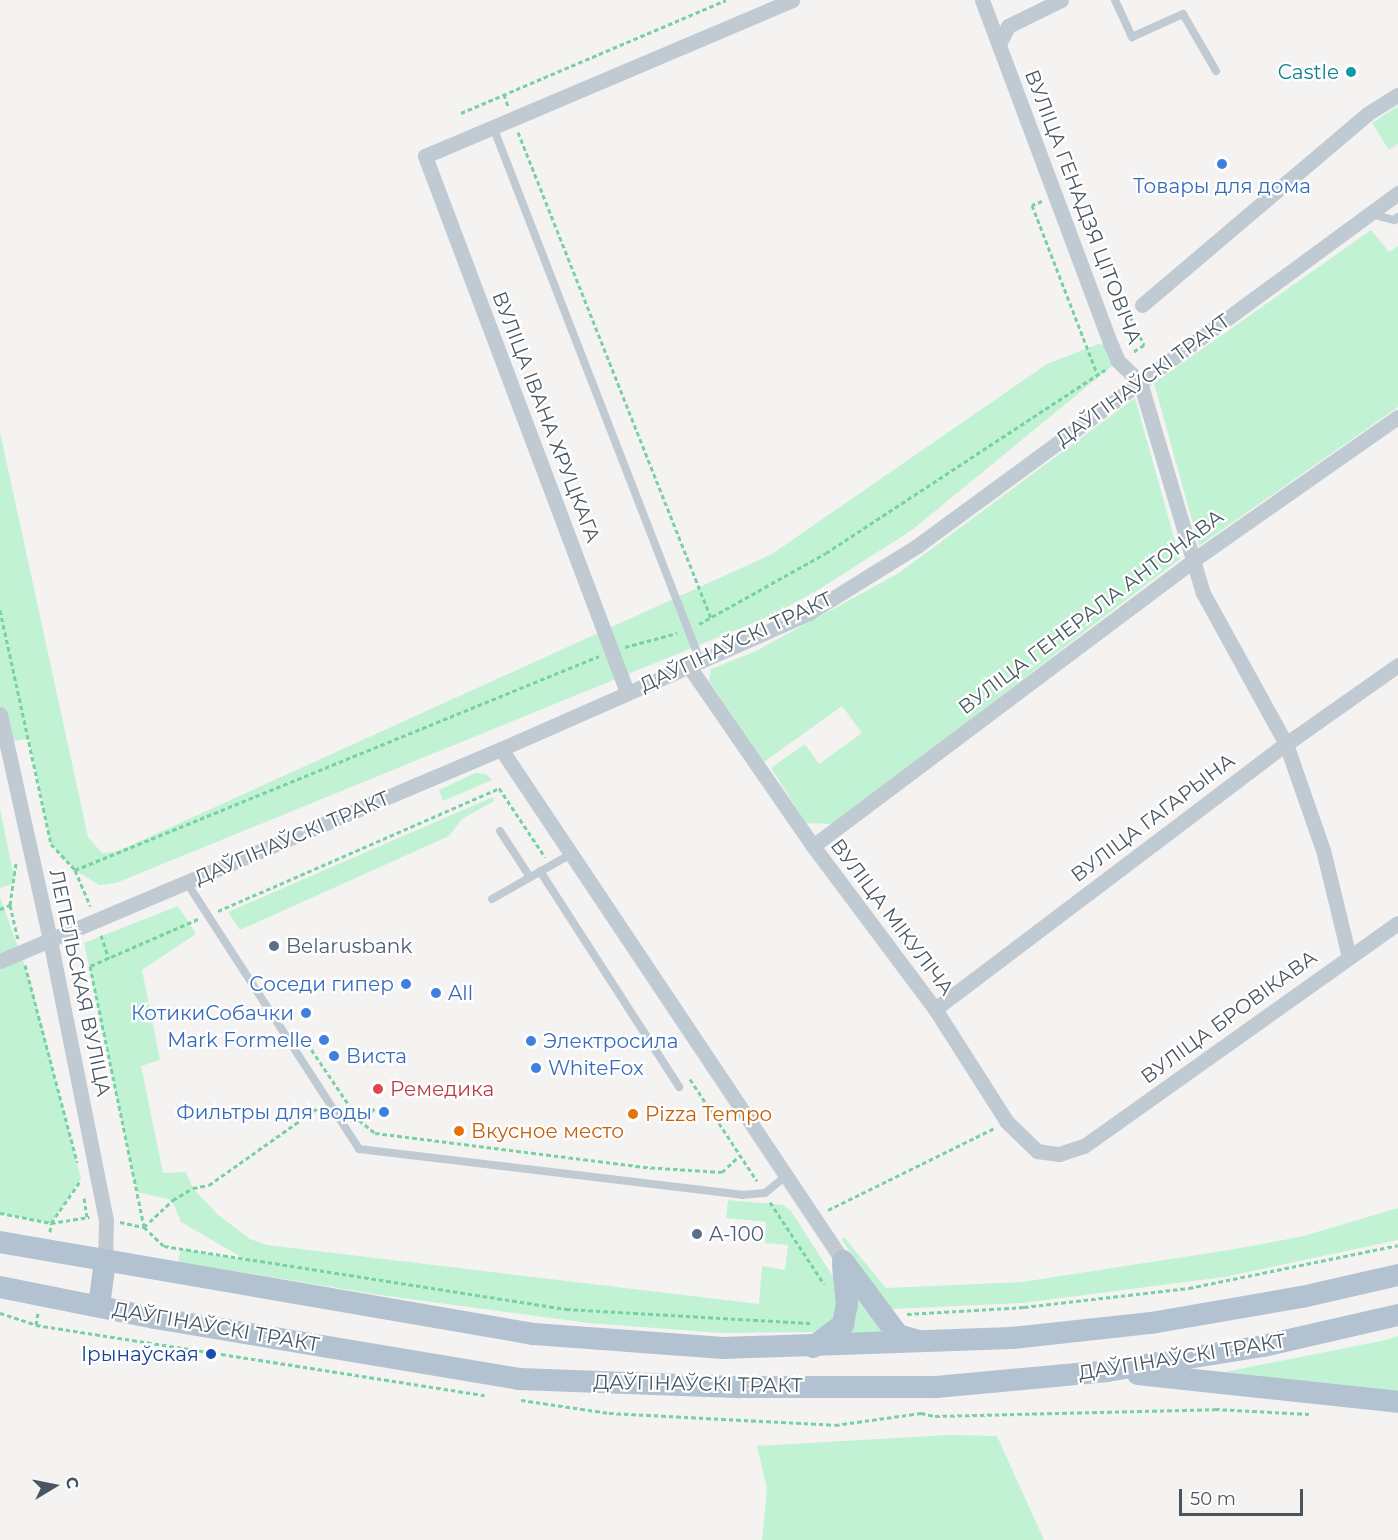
<!DOCTYPE html>
<meta charset="utf-8">
<style>
body{margin:0}
#map{position:relative;width:1398px;height:1540px;overflow:hidden;background:#f5f2f2;font-family:Montserrat,sans-serif}
div>[style]{position:absolute}
.green>*{inset:0;background:#c1f2d3}
.path>*{height:3px;margin-top:-1.5px;transform-origin:0;background:repeating-linear-gradient(90deg,#77d2a3 0 4.5px,transparent 0 7.5px)}
.service>*{height:8px;margin:-4px;padding:0 4px;transform-origin:4px;border-radius:4px;background:#c0cad2}
.minor>*{height:15px;margin:-7.5px;padding:0 7.5px;transform-origin:7.5px;border-radius:7.5px;background:#c0cad2}
.primary>*{height:22px;margin:-11px;padding:0 11px;transform-origin:11px;border-radius:11px;background:#b2c2d1}
.dots>*{width:16px;height:16px;translate:-50% -50%;box-sizing:border-box;border:3px solid #fff;border-radius:50%}
span{translate:-50% -50%;white-space:nowrap;text-align:center;line-height:1.15;-webkit-text-stroke:4.5px #fff;paint-order:stroke}
.culture-label{font-size:20px;color:#0d838f}
.right{translate:-100% -50%;text-align:right}
.shop-label{font-size:20px;color:#366cbe}
.left{translate:0 -50%;text-align:left}
.street-label{font-size:20px;color:#495661}
.service-label{font-size:20px;color:#4e5e75}
.health-label{font-size:20px;color:#be3a42}
.food-label{font-size:20px;color:#c56008}
.transit-label{font-size:20px;color:#164399}
.north{position:absolute;left:24px;top:1456px;width:60px;height:60px;-webkit-text-stroke:4px #fff;paint-order:stroke;rotate:80deg;font-size:16px;font-weight:700;line-height:24px;text-align:center;color:#495661}
.north::after{content:'';display:block;margin:auto;width:21px;height:27px;background:#495661;clip-path:polygon(50% 0,100% 100%,50% 72%,0 100%)}
.scale{position:absolute;left:1179px;top:1489px;width:124px;height:27px;box-sizing:border-box;border:3px solid #495661;border-top:0;padding-left:8px;font-size:18px;line-height:21px;white-space:nowrap;color:#495661;-webkit-text-stroke:4px #fff;paint-order:stroke}
</style>
<div id="map">
<div class="green">
<i style="clip-path:polygon(1398px 106px,1398px 144px,1389px 150px,1372px 123px)"></i>
<i style="clip-path:polygon(1371px 230px,1389px 252px,1398px 246px,1398px 407px,1199px 546px,1154px 383px)"></i>
<i style="clip-path:polygon(1098px 344px,1112px 347px,1118px 361px,912px 530px,818px 590px,770px 616px,116px 883px,99px 885px,75px 870px,51px 844px,29px 739px,6px 742px,0 714px,0 432px,88px 837px,102px 853px,116px 852px,772px 554px,1047px 364px)"></i>
<i style="clip-path:polygon(1135px 398px,1180px 559px,833px 824px,806px 823px,771px 768px,805px 744px,819px 764px,862px 733px,842px 706px,764px 762px,709px 681px,711px 669px,756px 651px,899px 573px)"></i>
<i style="clip-path:polygon(475px 773px,486px 774px,492px 780px,443px 801px,439px 790px)"></i>
<i style="clip-path:polygon(493px 797px,494px 801px,462px 819px,449px 836px,240px 930px,228px 912px)"></i>
<i style="clip-path:polygon(0 809px,15px 883px,0 888px)"></i>
<i style="clip-path:polygon(0 897px,31px 983px,81px 1179px,51px 1223px,0 1213px)"></i>
<i style="clip-path:polygon(178px 906px,196px 934px,142px 970px,160px 1060px,141px 1066px,163px 1173px,186px 1172px,193px 1188px,217px 1214px,250px 1239px,267px 1245px,759px 1304px,762px 1266px,785px 1270px,788px 1245px,765px 1243px,766px 1222px,726px 1218px,728px 1200px,783px 1205px,791px 1211px,843px 1292px,845px 1299px,825px 1332px,722px 1333px,589px 1323px,387px 1296px,178px 1262px,181px 1249px,248px 1261px,181px 1222px,172px 1200px,137px 1192px,84px 943px)"></i>
<i style="clip-path:polygon(1398px 1208px,1398px 1240px,1224px 1277px,1022px 1303px,891px 1309px,841px 1239px,844px 1237px,886px 1288px,1022px 1282px,1229px 1250px,1300px 1237px)"></i>
<i style="clip-path:polygon(853px 1294px,887px 1338px,840px 1338px)"></i>
<i style="clip-path:polygon(1398px 1336px,1398px 1392px,1224px 1372px,1386px 1340px)"></i>
<i style="clip-path:polygon(948px 1435px,997px 1436px,1044px 1540px,762px 1540px,767px 1488px,757px 1446px)"></i>
</div>
<div class="path">
<i style="left:504px;top:94px;width:13px;rotate:72deg"></i>
<i style="left:461px;top:113px;width:288px;rotate:-23.1deg"></i>
<i style="left:518px;top:132px;width:523px;rotate:68.34deg"></i>
<i style="left:1042px;top:201px;width:11px;rotate:158deg"></i>
<i style="left:1032px;top:205px;width:183px;rotate:68.9deg"></i>
<i style="left:1130px;top:316px;width:32px;rotate:64deg"></i>
<i style="left:1144px;top:345px;width:15px;rotate:148deg"></i>
<i style="left:0;top:610px;width:239px;rotate:77.7deg"></i>
<i style="left:51px;top:844px;width:35px;rotate:47deg"></i>
<i style="left:75px;top:870px;width:39px;rotate:67deg"></i>
<i style="left:699px;top:624px;width:145px;rotate:-29.2deg"></i>
<i style="left:826px;top:553px;width:334px;rotate:-33.3deg"></i>
<i style="left:625px;top:647px;width:54px;rotate:-15.1deg"></i>
<i style="left:75px;top:870px;width:566px;rotate:-22.21deg"></i>
<i style="left:10px;top:905px;width:35px;rotate:77deg"></i>
<i style="left:0;top:909px;width:11px;rotate:-22deg"></i>
<i style="left:10px;top:905px;width:42px;rotate:-81.9deg"></i>
<i style="left:218px;top:911px;width:307px;rotate:-23.6deg"></i>
<i style="left:499px;top:788px;width:83px;rotate:56.3deg"></i>
<i style="left:198px;top:919px;width:118px;rotate:156.5deg"></i>
<i style="left:90px;top:966px;width:267px;rotate:78.3deg"></i>
<i style="left:144px;top:1227px;width:28px;rotate:44deg"></i>
<i style="left:164px;top:1246px;width:407px;rotate:8.9deg"></i>
<i style="left:566px;top:1309px;width:246px;rotate:3.3deg"></i>
<i style="left:101px;top:935px;width:25px;rotate:72deg"></i>
<i style="left:25px;top:965px;width:204px;rotate:75.2deg"></i>
<i style="left:303px;top:1037px;width:100px;rotate:56deg"></i>
<i style="left:359px;top:1120px;width:21px;rotate:39deg"></i>
<i style="left:375px;top:1133px;width:270px;rotate:7.2deg"></i>
<i style="left:643px;top:1167px;width:79px;rotate:3.6deg"></i>
<i style="left:722px;top:1172px;width:23px;rotate:-43deg"></i>
<i style="left:690px;top:1079px;width:122px;rotate:56.7deg"></i>
<i style="left:359px;top:1120px;width:22px;rotate:-36deg"></i>
<i style="left:84px;top:1198px;width:19px;rotate:81deg"></i>
<i style="left:770px;top:1202px;width:98px;rotate:56.6deg"></i>
<i style="left:828px;top:1210px;width:186px;rotate:-26.2deg"></i>
<i style="left:0;top:1213px;width:52px;rotate:11.1deg"></i>
<i style="left:51px;top:1223px;width:39px;rotate:-9deg"></i>
<i style="left:120px;top:1222px;width:25px;rotate:12deg"></i>
<i style="left:144px;top:1227px;width:40px;rotate:-43deg"></i>
<i style="left:173px;top:1200px;width:23px;rotate:-31deg"></i>
<i style="left:193px;top:1188px;width:16px;rotate:-11deg"></i>
<i style="left:209px;top:1185px;width:135px;rotate:-35.3deg"></i>
<i style="left:50px;top:1232px;width:9px;rotate:-84deg"></i>
<i style="left:51px;top:1223px;width:52px;rotate:-55.1deg"></i>
<i style="left:0;top:1313px;width:38px;rotate:18deg"></i>
<i style="left:36px;top:1325px;width:454px;rotate:8.9deg"></i>
<i style="left:907px;top:1314px;width:117px;rotate:-3.4deg"></i>
<i style="left:1024px;top:1307px;width:166px;rotate:-6.6deg"></i>
<i style="left:1189px;top:1288px;width:213px;rotate:-11.6deg"></i>
<i style="left:36px;top:1325px;width:12px;rotate:-81deg"></i>
<i style="left:521px;top:1400px;width:89px;rotate:8.4deg"></i>
<i style="left:609px;top:1413px;width:226px;rotate:3deg"></i>
<i style="left:835px;top:1425px;width:87px;rotate:-7.9deg"></i>
<i style="left:921px;top:1413px;width:14px;rotate:12deg"></i>
<i style="left:935px;top:1416px;width:280px;rotate:-1.4deg"></i>
<i style="left:1215px;top:1409px;width:94px;rotate:3deg"></i>
</div>
<div class="service">
<i style="left:1115px;top:0;width:41px;rotate:65.3deg"></i>
<i style="left:1132px;top:37px;width:56px;rotate:-24.3deg"></i>
<i style="left:1183px;top:14px;width:66px;rotate:59.9deg"></i>
<i style="left:493px;top:127px;width:572px;rotate:68.78deg"></i>
<i style="left:1371px;top:214px;width:24px;rotate:15deg"></i>
<i style="left:1394px;top:220px;width:5px;rotate:-37deg"></i>
<i style="left:500px;top:831px;width:55px;rotate:56.9deg"></i>
<i style="left:540px;top:871px;width:257px;rotate:57.2deg"></i>
<i style="left:187px;top:883px;width:317px;rotate:57.1deg"></i>
<i style="left:359px;top:1149px;width:386px;rotate:6.8deg"></i>
<i style="left:742px;top:1195px;width:23px;rotate:-5deg"></i>
<i style="left:765px;top:1193px;width:27px;rotate:-39deg"></i>
<i style="left:492px;top:899px;width:91px;rotate:-29.7deg"></i>
</div>
<div class="minor">
<i style="left:982px;top:0;width:371px;rotate:69.5deg"></i>
<i style="left:1112px;top:347px;width:15px;rotate:67deg"></i>
<i style="left:1118px;top:361px;width:30px;rotate:44deg"></i>
<i style="left:1140px;top:382px;width:220px;rotate:73.4deg"></i>
<i style="left:1203px;top:593px;width:172px;rotate:61.2deg"></i>
<i style="left:1286px;top:744px;width:112px;rotate:70.8deg"></i>
<i style="left:1323px;top:850px;width:110px;rotate:76.3deg"></i>
<i style="left:1000px;top:42px;width:18px;rotate:-63deg"></i>
<i style="left:1008px;top:26px;width:59px;rotate:-26.1deg"></i>
<i style="left:1142px;top:305px;width:295px;rotate:-40.3deg"></i>
<i style="left:1367px;top:114px;width:36px;rotate:-32deg"></i>
<i style="left:688px;top:665px;width:220px;rotate:55.4deg"></i>
<i style="left:813px;top:846px;width:204px;rotate:53.2deg"></i>
<i style="left:935px;top:1009px;width:134px;rotate:57.5deg"></i>
<i style="left:1007px;top:1122px;width:42px;rotate:44deg"></i>
<i style="left:1037px;top:1151px;width:22px;rotate:8deg"></i>
<i style="left:1059px;top:1154px;width:26px;rotate:-18deg"></i>
<i style="left:1084px;top:1146px;width:385px;rotate:-35.4deg"></i>
<i style="left:627px;top:692px;width:573px;rotate:-110.65deg"></i>
<i style="left:425px;top:156px;width:399px;rotate:-23deg"></i>
<i style="left:0;top:714px;width:231px;rotate:77.5deg"></i>
<i style="left:50px;top:940px;width:286px;rotate:78.7deg"></i>
<i style="left:106px;top:1220px;width:41px;rotate:91.4deg"></i>
<i style="left:501px;top:749px;width:616px;rotate:56.26deg"></i>
<i style="left:813px;top:846px;width:474px;rotate:-36.9deg"></i>
<i style="left:1192px;top:561px;width:251px;rotate:-35deg"></i>
<i style="left:0;top:961px;width:544px;rotate:-22.94deg"></i>
<i style="left:501px;top:749px;width:337px;rotate:-23.8deg"></i>
<i style="left:809px;top:613px;width:127px;rotate:-31.8deg"></i>
<i style="left:917px;top:546px;width:597px;rotate:-36.27deg"></i>
<i style="left:935px;top:1009px;width:440px;rotate:-37.1deg"></i>
<i style="left:1286px;top:744px;width:137px;rotate:-35.2deg"></i>
</div>
<div class="primary">
<i style="left:0;top:1242px;width:542px;rotate:9.78deg"></i>
<i style="left:534px;top:1334px;width:190px;rotate:4.2deg"></i>
<i style="left:723px;top:1348px;width:289px;rotate:-2deg"></i>
<i style="left:1012px;top:1338px;width:140px;rotate:-6.2deg"></i>
<i style="left:1151px;top:1323px;width:153px;rotate:-9.8deg"></i>
<i style="left:1302px;top:1297px;width:98px;rotate:-12.9deg"></i>
<i style="left:843px;top:1261px;width:92px;rotate:53.4deg"></i>
<i style="left:898px;top:1335px;width:22px;rotate:16deg"></i>
<i style="left:0;top:1287px;width:158px;rotate:11.3deg"></i>
<i style="left:155px;top:1318px;width:369px;rotate:9.5deg"></i>
<i style="left:519px;top:1379px;width:223px;rotate:2.1deg"></i>
<i style="left:742px;top:1387px;width:194px"></i>
<i style="left:936px;top:1387px;width:172px;rotate:-5.3deg"></i>
<i style="left:1107px;top:1371px;width:158px;rotate:-9.1deg"></i>
<i style="left:1263px;top:1346px;width:139px;rotate:-12.9deg"></i>
<i style="left:99px;top:1306px;width:45px;rotate:-82.4deg"></i>
<i style="left:813px;top:1347px;width:38px;rotate:-37deg"></i>
<i style="left:843px;top:1324px;width:20px;rotate:-79deg"></i>
<i style="left:847px;top:1304px;width:38px;rotate:-96deg"></i>
<i style="left:1138px;top:1374px;width:262px;rotate:6.1deg"></i>
</div>
<div class="dots">
<i style="left:1351px;top:72px;background:#0f9aa8"></i>
<i style="left:1222px;top:164px;background:#3f7fe0"></i>
<i style="left:274px;top:946px;background:#5c6f8a"></i>
<i style="left:406px;top:984px;background:#3f7fe0"></i>
<i style="left:436px;top:993px;background:#3f7fe0"></i>
<i style="left:306px;top:1013px;background:#3f7fe0"></i>
<i style="left:324px;top:1040px;background:#3f7fe0"></i>
<i style="left:531px;top:1041px;background:#3f7fe0"></i>
<i style="left:334px;top:1056px;background:#3f7fe0"></i>
<i style="left:536px;top:1068px;background:#3f7fe0"></i>
<i style="left:378px;top:1089px;background:#e0444e"></i>
<i style="left:384px;top:1112px;background:#3f7fe0"></i>
<i style="left:633px;top:1114px;background:#e8710a"></i>
<i style="left:459px;top:1131px;background:#e8710a"></i>
<i style="left:697px;top:1234px;background:#5c6f8a"></i>
<i style="left:211px;top:1354px;background:#1a4fb4"></i>
</div>
<div class="culture-label">
<span class="right" style="left:1339px;top:72px">Castle</span>
</div>
<div class="shop-label">
<span style="left:1222px;top:186px">Товары для дома</span>
<span class="right" style="left:394px;top:984px">Соседи гипер</span>
<span class="left" style="left:448px;top:993px">All</span>
<span class="right" style="left:294px;top:1013px">КотикиСобачки</span>
<span class="right" style="left:312px;top:1040px">Mark Formelle</span>
<span class="left" style="left:543px;top:1041px">Электросила</span>
<span class="left" style="left:346px;top:1056px">Виста</span>
<span class="left" style="left:548px;top:1068px">WhiteFox</span>
<span class="right" style="left:372px;top:1112px">Фильтры для воды</span>
</div>
<div class="street-label">
<span style="left:1083px;top:207px;rotate:69deg">ВУЛІЦА ГЕНАДЗЯ ЦІТОВІЧА</span>
<span style="left:1143px;top:380px;rotate:-36deg">ДАЎГІНАЎСКІ ТРАКТ</span>
<span style="left:546px;top:417px;rotate:69deg">ВУЛІЦА ІВАНА ХРУЦКАГА</span>
<span style="left:1091px;top:612px;rotate:-37deg">ВУЛІЦА ГЕНЕРАЛА АНТОНАВА</span>
<span style="left:736px;top:642px;rotate:-25deg">ДАЎГІНАЎСКІ ТРАКТ</span>
<span style="left:1153px;top:818px;rotate:-37deg">ВУЛІЦА ГАГАРЫНА</span>
<span style="left:292px;top:838px;rotate:-23deg">ДАЎГІНАЎСКІ ТРАКТ</span>
<span style="left:892px;top:917px;rotate:53deg">ВУЛІЦА МІКУЛІЧА</span>
<span style="left:80px;top:983px;rotate:78deg">ЛЕПЕЛЬСКАЯ ВУЛІЦА</span>
<span style="left:1229px;top:1017px;rotate:-36deg">ВУЛІЦА БРОВІКАВА</span>
<span style="left:216px;top:1327px;rotate:10deg">ДАЎГІНАЎСКІ ТРАКТ</span>
<span style="left:1182px;top:1357px;rotate:-9deg">ДАЎГІНАЎСКІ ТРАКТ</span>
<span style="left:698px;top:1384px;rotate:1deg">ДАЎГІНАЎСКІ ТРАКТ</span>
</div>
<div class="service-label">
<span class="left" style="left:286px;top:946px">Belarusbank</span>
<span class="left" style="left:709px;top:1234px">A-100</span>
</div>
<div class="health-label">
<span class="left" style="left:390px;top:1089px">Ремедика</span>
</div>
<div class="food-label">
<span class="left" style="left:645px;top:1114px">Pizza Tempo</span>
<span class="left" style="left:471px;top:1131px">Вкусное место</span>
</div>
<div class="transit-label">
<span class="right" style="left:199px;top:1354px">Ірынаўская</span>
</div>
<div class="north">С</div>
<div class="scale">50 m</div>
</div>
